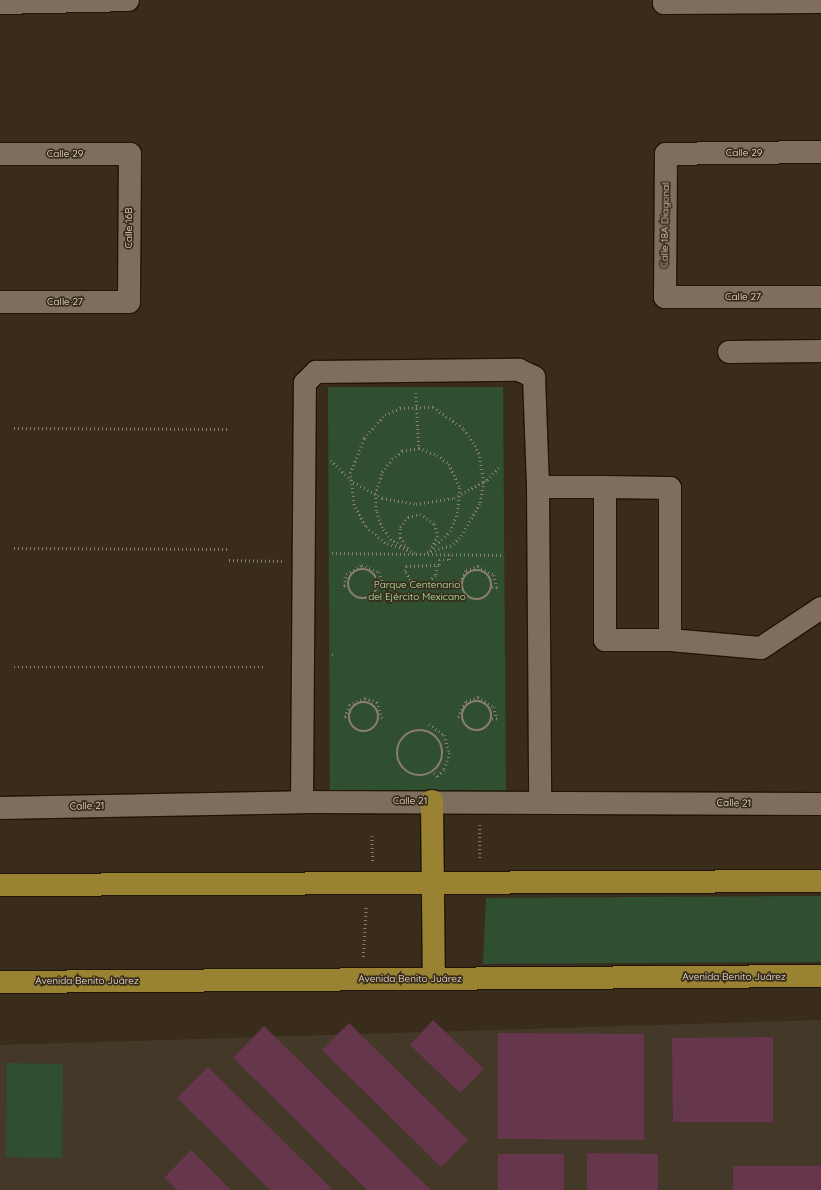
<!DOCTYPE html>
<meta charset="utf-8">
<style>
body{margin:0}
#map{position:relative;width:821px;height:1190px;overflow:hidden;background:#392c1a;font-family:Quicksand,sans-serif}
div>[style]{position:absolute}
.commercial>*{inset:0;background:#443829}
.green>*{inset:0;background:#304f30}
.building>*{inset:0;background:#65364c}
.path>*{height:2.5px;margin-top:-1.25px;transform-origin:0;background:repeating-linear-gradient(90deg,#8a7e6f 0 1px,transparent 0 4px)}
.path>.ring{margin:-1.25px;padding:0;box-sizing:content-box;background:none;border:2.5px solid #8a7e6f;border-radius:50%}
.roads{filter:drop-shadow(1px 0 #201404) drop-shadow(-1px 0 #201404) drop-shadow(0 1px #201404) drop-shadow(0 -1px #201404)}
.minor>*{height:22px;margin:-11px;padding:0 11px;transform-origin:11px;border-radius:11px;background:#7d6f5b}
.major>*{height:22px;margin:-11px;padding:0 11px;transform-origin:11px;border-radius:11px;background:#998232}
span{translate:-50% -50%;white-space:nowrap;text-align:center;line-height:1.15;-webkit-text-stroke:3.5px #392c1a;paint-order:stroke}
.street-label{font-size:10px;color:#efe6db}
.park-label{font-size:10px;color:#b0ecaf}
</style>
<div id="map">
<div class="commercial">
<i style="clip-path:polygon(821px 1020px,821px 1190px,0 1190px,0 1045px)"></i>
</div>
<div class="green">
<i style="clip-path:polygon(328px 387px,503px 387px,506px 792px,330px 792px)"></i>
<i style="clip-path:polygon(821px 896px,821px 962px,483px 964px,486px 898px)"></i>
<i style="clip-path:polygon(7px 1063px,63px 1064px,62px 1158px,6px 1157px)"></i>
</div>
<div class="building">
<i style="clip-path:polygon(433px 1020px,484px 1069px,460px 1093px,410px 1045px)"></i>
<i style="clip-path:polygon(349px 1023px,468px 1140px,441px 1167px,322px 1050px)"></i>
<i style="clip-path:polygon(264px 1026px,431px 1190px,367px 1190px,233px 1058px)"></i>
<i style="clip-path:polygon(498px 1033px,644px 1034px,644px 1140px,498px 1139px)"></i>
<i style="clip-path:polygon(773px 1037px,773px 1122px,673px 1122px,672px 1038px)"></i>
<i style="clip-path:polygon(208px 1067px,333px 1190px,270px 1190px,177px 1098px)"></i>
<i style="clip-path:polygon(191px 1150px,231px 1190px,177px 1190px,164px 1178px)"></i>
<i style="clip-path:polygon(587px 1153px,658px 1154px,658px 1190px,587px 1190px)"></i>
<i style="clip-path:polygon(498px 1154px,564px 1154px,564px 1190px,498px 1190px)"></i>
<i style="clip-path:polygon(733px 1166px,821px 1166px,821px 1190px,733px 1190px)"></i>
</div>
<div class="path">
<i style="left:416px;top:393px;width:55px;rotate:86.9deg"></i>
<i style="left:14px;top:428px;width:214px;rotate:0.3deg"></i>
<i style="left:331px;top:460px;width:28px;rotate:46deg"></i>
<i style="left:350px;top:480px;width:37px;rotate:29deg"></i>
<i style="left:382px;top:498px;width:35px;rotate:10deg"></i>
<i style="left:416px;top:504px;width:38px;rotate:-9deg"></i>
<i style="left:454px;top:498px;width:38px;rotate:-29deg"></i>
<i style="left:487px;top:480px;width:19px;rotate:-47deg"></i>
<i style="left:14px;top:548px;width:214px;rotate:0.3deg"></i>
<i style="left:408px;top:548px;width:13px;rotate:-129deg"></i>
<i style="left:400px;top:538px;width:11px;rotate:-90deg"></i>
<i style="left:400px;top:527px;width:13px;rotate:-51deg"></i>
<i style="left:408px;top:517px;width:12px;rotate:-14deg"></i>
<i style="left:420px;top:514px;width:18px;rotate:34deg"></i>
<i style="left:435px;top:524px;width:12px;rotate:76deg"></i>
<i style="left:438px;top:536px;width:13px;rotate:117deg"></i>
<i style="left:408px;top:550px;width:20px;rotate:-150deg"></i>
<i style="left:391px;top:540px;width:15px;rotate:-127deg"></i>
<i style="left:382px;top:528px;width:18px;rotate:-109deg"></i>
<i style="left:376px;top:511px;width:17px;rotate:-93deg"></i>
<i style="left:375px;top:494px;width:23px;rotate:-72deg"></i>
<i style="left:382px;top:472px;width:16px;rotate:-52deg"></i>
<i style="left:392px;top:459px;width:13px;rotate:-39deg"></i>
<i style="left:402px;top:451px;width:17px;rotate:-10deg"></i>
<i style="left:419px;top:448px;width:19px;rotate:21deg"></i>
<i style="left:437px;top:455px;width:15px;rotate:37deg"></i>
<i style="left:449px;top:464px;width:26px;rotate:65deg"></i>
<i style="left:460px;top:488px;width:24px;rotate:95deg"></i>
<i style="left:458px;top:512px;width:20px;rotate:110deg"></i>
<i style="left:451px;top:531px;width:29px;rotate:136deg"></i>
<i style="left:332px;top:553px;width:169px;rotate:0.7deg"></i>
<i style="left:415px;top:553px;width:32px;rotate:-162deg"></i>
<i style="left:385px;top:543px;width:26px;rotate:-140deg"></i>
<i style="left:365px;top:526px;width:24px;rotate:-118deg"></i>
<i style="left:354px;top:505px;width:32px;rotate:-97deg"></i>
<i style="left:350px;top:473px;width:38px;rotate:-68deg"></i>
<i style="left:364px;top:438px;width:31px;rotate:-48deg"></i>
<i style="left:385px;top:415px;width:17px;rotate:-25deg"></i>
<i style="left:400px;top:408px;width:33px;rotate:-2deg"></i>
<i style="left:433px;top:407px;width:38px;rotate:35deg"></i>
<i style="left:464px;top:429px;width:16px;rotate:55deg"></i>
<i style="left:473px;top:442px;width:13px;rotate:61deg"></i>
<i style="left:479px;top:453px;width:29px;rotate:80deg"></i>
<i style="left:484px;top:482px;width:22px;rotate:100deg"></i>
<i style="left:480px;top:504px;width:39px;rotate:120deg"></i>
<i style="left:460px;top:538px;width:12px;rotate:138deg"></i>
<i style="left:451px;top:546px;width:27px;rotate:165deg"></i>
<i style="left:229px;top:560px;width:53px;rotate:1.1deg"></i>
<i style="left:437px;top:566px;width:10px;rotate:96deg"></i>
<i style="left:436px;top:576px;width:15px;rotate:143deg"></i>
<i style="left:424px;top:585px;width:15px;rotate:-160deg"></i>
<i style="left:410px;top:580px;width:10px;rotate:-119deg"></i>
<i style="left:405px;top:571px;width:5px;rotate:-79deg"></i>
<i style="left:406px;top:566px;width:33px;rotate:-2deg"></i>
<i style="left:439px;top:565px;width:5px;rotate:-90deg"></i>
<i style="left:439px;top:560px;width:10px"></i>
<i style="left:449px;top:560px;width:5px;rotate:-90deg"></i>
<i class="ring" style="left:348px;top:569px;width:27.5px;height:27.5px"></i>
<i class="ring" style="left:462px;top:570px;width:27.5px;height:27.5px"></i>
<i style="left:349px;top:586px;width:5px;rotate:180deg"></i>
<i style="left:344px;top:586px;width:12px;rotate:-81deg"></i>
<i style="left:346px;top:574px;width:18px;rotate:-29deg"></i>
<i style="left:362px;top:565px;width:18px;rotate:22deg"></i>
<i style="left:379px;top:572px;width:13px;rotate:72deg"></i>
<i style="left:458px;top:586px;width:18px;rotate:-63deg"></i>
<i style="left:466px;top:570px;width:13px;rotate:-18deg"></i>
<i style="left:478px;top:566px;width:18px;rotate:29deg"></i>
<i style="left:494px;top:575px;width:13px;rotate:77deg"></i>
<i style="left:497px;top:588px;width:5px;rotate:-169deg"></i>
<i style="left:332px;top:655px;width:4px"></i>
<i style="left:14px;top:667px;width:252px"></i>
<i class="ring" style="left:462px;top:701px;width:27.5px;height:27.5px"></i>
<i class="ring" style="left:349px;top:702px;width:27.5px;height:27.5px"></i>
<i style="left:350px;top:717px;width:5px;rotate:180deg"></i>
<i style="left:345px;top:717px;width:13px;rotate:-72deg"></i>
<i style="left:349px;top:705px;width:17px;rotate:-24deg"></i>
<i style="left:365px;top:698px;width:13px;rotate:18deg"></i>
<i style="left:377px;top:702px;width:19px;rotate:72deg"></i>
<i style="left:458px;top:717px;width:18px;rotate:-63deg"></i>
<i style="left:466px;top:701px;width:13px;rotate:-18deg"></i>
<i style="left:478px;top:697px;width:19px;rotate:32deg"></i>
<i style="left:494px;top:707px;width:12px;rotate:76deg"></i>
<i style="left:497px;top:719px;width:5px;rotate:180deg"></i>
<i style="left:429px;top:724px;width:19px;rotate:36deg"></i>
<i style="left:444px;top:735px;width:19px;rotate:72deg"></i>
<i style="left:450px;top:753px;width:18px;rotate:109deg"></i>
<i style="left:444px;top:770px;width:10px;rotate:135deg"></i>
<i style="left:437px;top:777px;width:6px;rotate:-129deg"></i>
<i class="ring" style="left:397px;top:730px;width:43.5px;height:43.5px"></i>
<i style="left:480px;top:825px;width:35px;rotate:90deg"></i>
<i style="left:372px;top:836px;width:25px;rotate:88deg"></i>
<i style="left:363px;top:957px;width:51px;rotate:-86.6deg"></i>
</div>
<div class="roads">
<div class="minor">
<i style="left:664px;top:0;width:3px;rotate:90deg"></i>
<i style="left:664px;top:3px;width:157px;rotate:-0.4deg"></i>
<i style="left:0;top:3px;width:128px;rotate:-1.3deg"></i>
<i style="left:821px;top:152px;width:155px;rotate:179.3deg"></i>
<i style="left:666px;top:154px;width:143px;rotate:90.4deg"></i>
<i style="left:665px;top:297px;width:156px"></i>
<i style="left:0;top:154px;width:130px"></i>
<i style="left:130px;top:154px;width:148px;rotate:90.4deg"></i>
<i style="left:129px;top:302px;width:129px;rotate:180deg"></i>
<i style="left:729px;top:352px;width:92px;rotate:-0.6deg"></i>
<i style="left:538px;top:487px;width:67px"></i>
<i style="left:605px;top:487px;width:153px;rotate:90deg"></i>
<i style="left:605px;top:640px;width:65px"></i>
<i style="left:670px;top:640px;width:152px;rotate:-90deg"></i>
<i style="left:670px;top:488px;width:65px;rotate:-179.1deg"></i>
<i style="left:670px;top:640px;width:91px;rotate:5deg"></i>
<i style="left:761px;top:648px;width:72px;rotate:-33.7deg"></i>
<i style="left:302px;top:802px;width:419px;rotate:-89.6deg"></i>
<i style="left:305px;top:383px;width:16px;rotate:-45deg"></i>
<i style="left:316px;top:372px;width:203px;rotate:-0.6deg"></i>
<i style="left:519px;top:370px;width:17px;rotate:25deg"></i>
<i style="left:534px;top:377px;width:110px;rotate:87.9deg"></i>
<i style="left:538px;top:487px;width:314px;rotate:89.6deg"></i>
<i style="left:0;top:808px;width:302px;rotate:-1.1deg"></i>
<i style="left:302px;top:802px;width:519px;rotate:0.22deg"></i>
</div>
<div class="major">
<i style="left:432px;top:801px;width:177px;rotate:89.4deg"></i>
<i style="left:0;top:885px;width:821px;rotate:-0.28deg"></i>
<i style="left:0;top:982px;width:821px;rotate:-0.42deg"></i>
</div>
</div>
<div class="street-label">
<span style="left:744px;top:153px">Calle 29</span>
<span style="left:65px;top:154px">Calle 29</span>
<span style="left:665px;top:225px;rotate:-89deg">Calle 18A Diagonal</span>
<span style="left:129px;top:228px;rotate:-90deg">Calle 16B</span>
<span style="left:743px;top:297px">Calle 27</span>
<span style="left:65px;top:302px">Calle 27</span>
<span style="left:410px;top:801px">Calle 21</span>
<span style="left:734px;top:803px;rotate:1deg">Calle 21</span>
<span style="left:87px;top:806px;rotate:-1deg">Calle 21</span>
<span style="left:734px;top:977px">Avenida Benito Juárez</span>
<span style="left:410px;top:979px">Avenida Benito Juárez</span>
<span style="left:87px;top:981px">Avenida Benito Juárez</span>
</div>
<div class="park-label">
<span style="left:417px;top:590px">Parque Centenario<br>del Ejército Mexicano</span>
</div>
</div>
